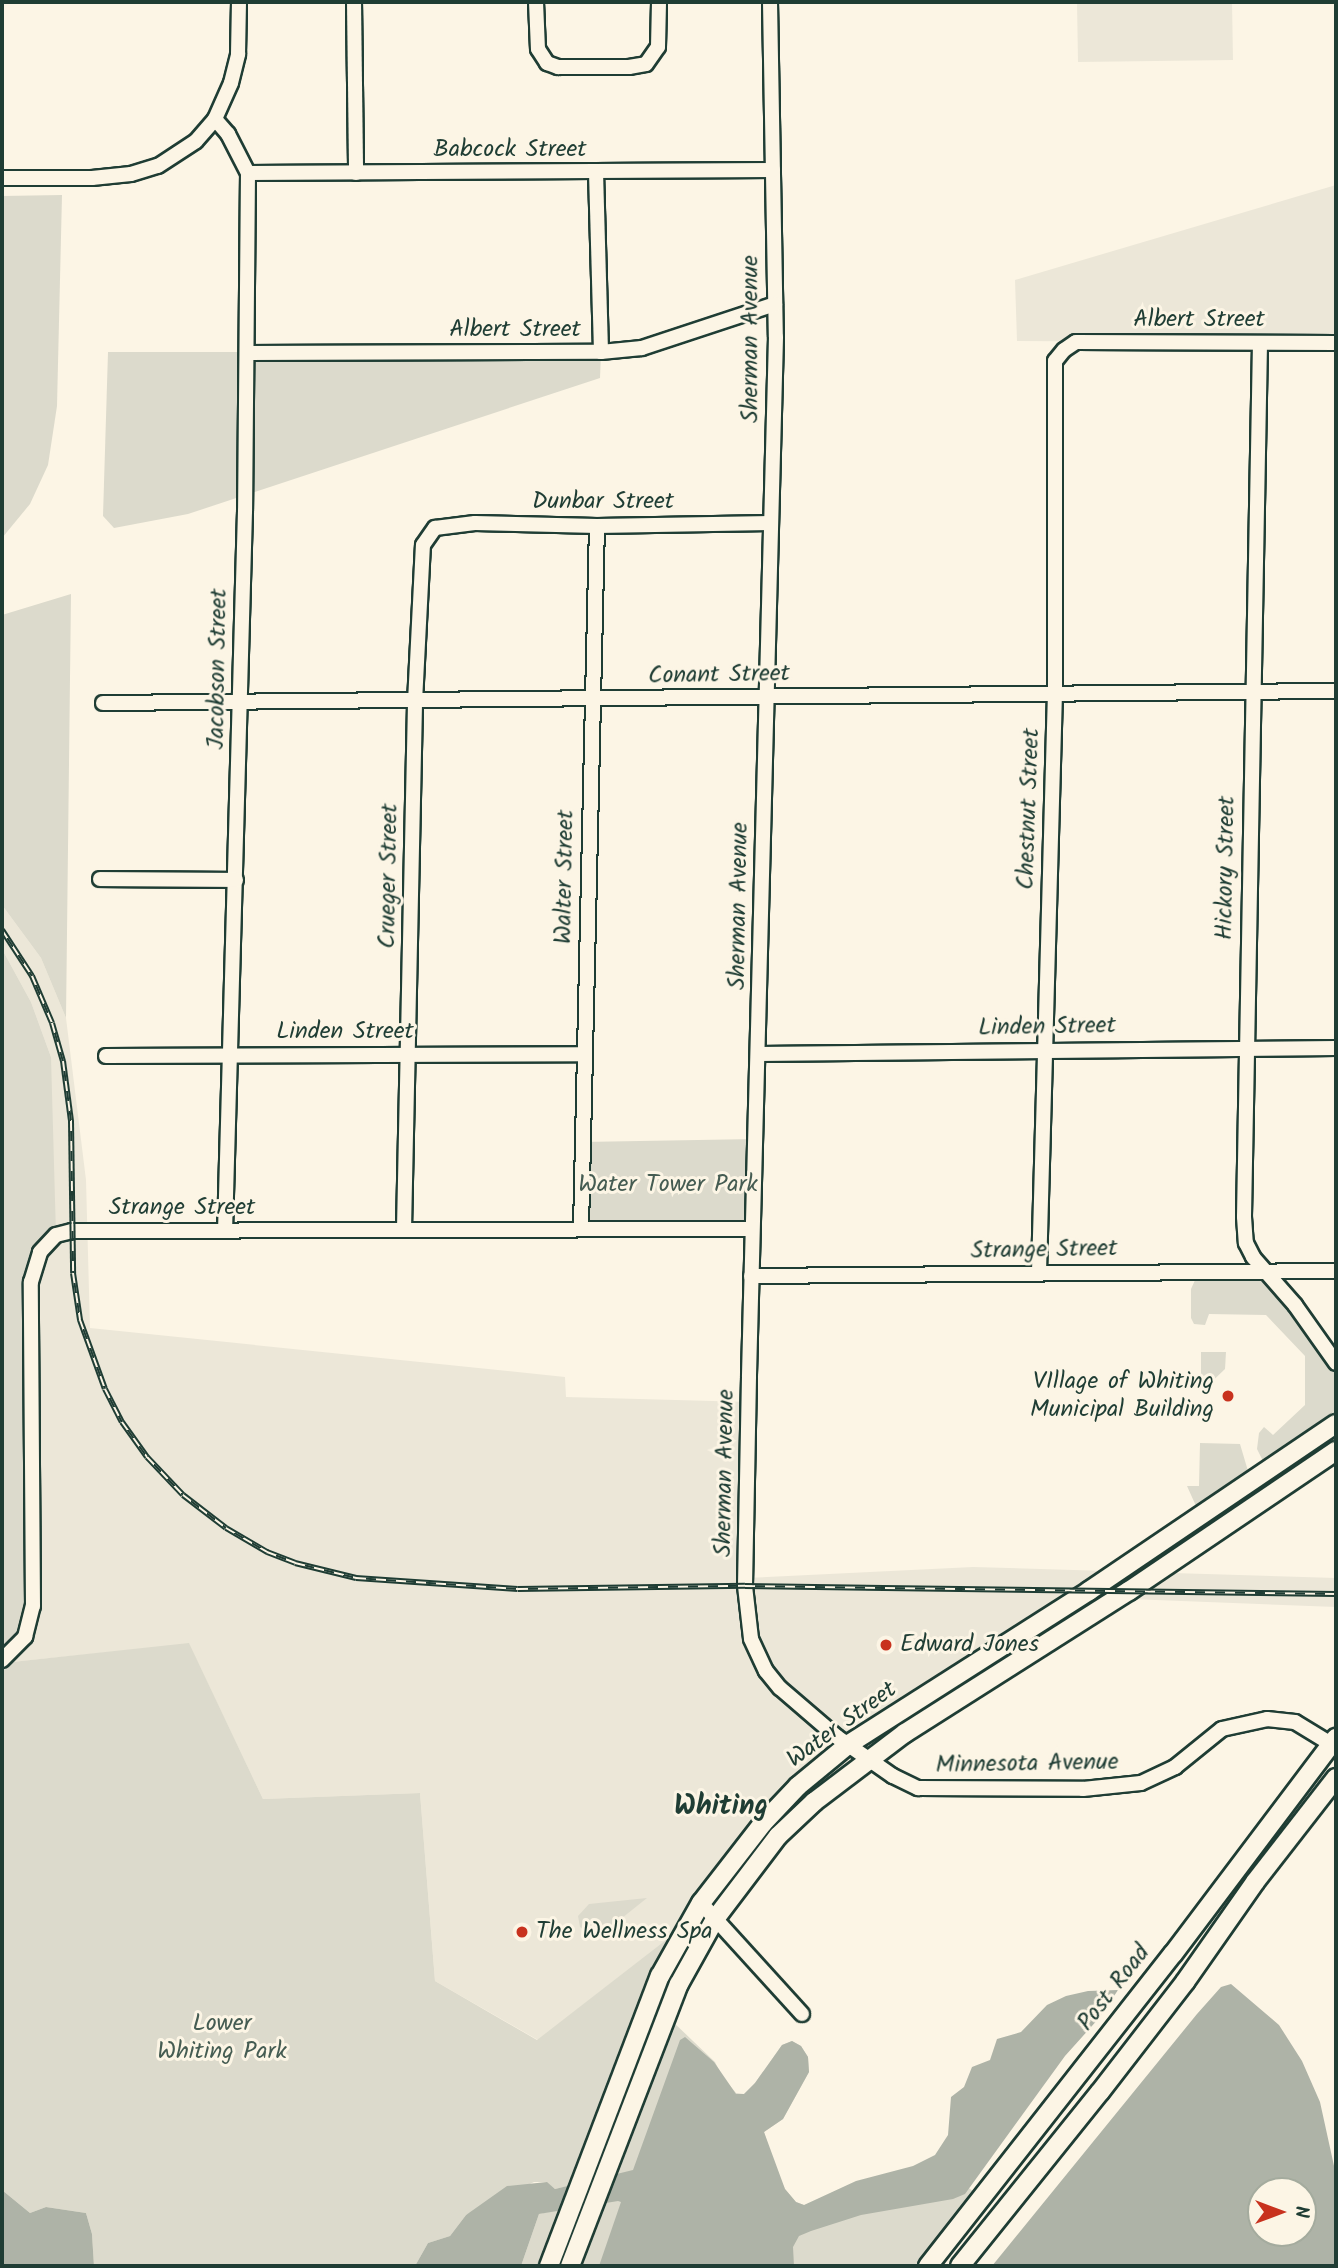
<!DOCTYPE html>
<style>
body{margin:0}
#map{position:relative;width:1338px;height:2268px;overflow:hidden;background:#fcf5e5;font-family:Kalam,sans-serif}
div>[style]{position:absolute}
.built>*{inset:0;background:#ece7d8}
.green>*{inset:0;background:#dcdacc}
.water>*{inset:0;background:#aeb3a7}
.roads{filter:drop-shadow(2px 0 #1f3d34) drop-shadow(-2px 0 #1f3d34) drop-shadow(0 2px #1f3d34) drop-shadow(0 -2px #1f3d34)}
.minor>*{height:14px;margin:-7px;padding:0 7px;transform-origin:7px;border-radius:7px;background:#fcf5e5}
.major>*{height:18px;margin:-9px;padding:0 9px;transform-origin:9px;border-radius:9px;background:#fcf5e5}
.rail>*{height:6px;margin-top:-3px;transform-origin:0;background:repeating-linear-gradient(90deg,#fcf5e5 0 10px,#1f3d34 0 20px);box-sizing:border-box;border-block:2px solid #1f3d34}
.dots>*{width:19px;height:19px;translate:-50% -50%;box-sizing:border-box;border:4px solid #fcf5e5;border-radius:50%}
span{translate:-50% -50%;white-space:nowrap;text-align:center;line-height:1.15;-webkit-text-stroke:6px #fcf5e5;paint-order:stroke}
.street-label{font-size:24px;color:#1f3d34}
.park-label{font-size:24px;color:#455c52}
.poi-label{font-size:24px;color:#1f3d34}
.right{translate:-100% -50%;text-align:right}
.left{translate:0 -50%;text-align:left}
.quarter-label{font-size:28px;color:#1f3d34;font-weight:700}
.frame{position:absolute;inset:0;border:4px solid #1f3d34;pointer-events:none}
.north{position:absolute;left:1247px;top:2177px;width:70px;height:70px;box-sizing:border-box;background:#fcf5e5;border:2px solid #a4ab9e;border-radius:50%;rotate:90deg;font-size:19px;font-weight:700;line-height:28px;text-align:center;color:#1f3d34}
.north::after{content:'';display:block;margin:auto;width:24px;height:32px;background:#c8321e;clip-path:polygon(50% 0,100% 100%,50% 72%,0 100%)}
</style>
<div id="map">
<div class="built">
<i style="clip-path:polygon(1077px 2px,1232px 2px,1233px 60px,1078px 62px)"></i>
<i style="clip-path:polygon(1336px 185px,1336px 343px,1017px 341px,1015px 280px)"></i>
<i style="clip-path:polygon(2px 905px,41px 958px,66px 1018px,86px 1180px,90px 1328px,565px 1377px,566px 1397px,749px 1402px,746px 1578px,973px 1567px,1336px 1578px,1336px 1607px,1078px 1597px,798px 1786px,689px 1922px,538px 2040px,435px 1981px,420px 1793px,263px 1799px,189px 1644px,12px 1662px,3px 1659px,51px 1057px,31px 1002px,2px 949px)"></i>
</div>
<div class="green">
<i style="clip-path:polygon(62px 195px,57px 406px,48px 465px,30px 504px,2px 538px,2px 196px)"></i>
<i style="clip-path:polygon(108px 352px,601px 352px,600px 378px,188px 514px,114px 528px,103px 516px)"></i>
<i style="clip-path:polygon(71px 594px,66px 1018px,41px 958px,2px 905px,2px 615px)"></i>
<i style="clip-path:polygon(2px 949px,31px 1002px,51px 1057px,56px 1235px,36px 1260px,32px 1615px,4px 1659px,12px 1662px,189px 1643px,263px 1799px,420px 1793px,435px 1981px,537px 2040px,689px 1922px,650px 2000px,715px 2062px,722px 2076px,736px 2093px,744px 2094px,755px 2083px,782px 2045px,792px 2041px,801px 2046px,808px 2057px,809px 2072px,783px 2119px,764px 2132px,776px 2170px,785px 2189px,796px 2202px,804px 2205px,966px 2186px,977px 2194px,921px 2266px,579px 2266px,612px 2176px,555px 2189px,546px 2182px,534px 2182px,466px 2215px,450px 2236px,428px 2243px,415px 2266px,94px 2266px,92px 2234px,86px 2213px,46px 2207px,30px 2213px,2px 2190px)"></i>
<i style="clip-path:polygon(756px 1139px,752px 1229px,581px 1229px,582px 1142px)"></i>
<i style="clip-path:polygon(1256px 1276px,1277px 1291px,1336px 1374px,1336px 1410px,1263px 1461px,1257px 1449px,1259px 1433px,1264px 1427px,1273px 1435px,1305px 1405px,1305px 1356px,1266px 1315px,1209px 1314px,1205px 1325px,1194px 1324px,1191px 1318px,1191px 1289px,1196px 1278px)"></i>
<i style="clip-path:polygon(1201px 1352px,1226px 1352px,1225px 1369px,1201px 1392px)"></i>
<i style="clip-path:polygon(1200px 1443px,1240px 1444px,1248px 1471px,1196px 1506px,1187px 1486px,1199px 1486px)"></i>
<i style="clip-path:polygon(647px 1898px,602px 1934px,589px 1934px,580px 1927px,578px 1916px,589px 1904px)"></i>
<i style="clip-path:polygon(570px 2207px,549px 2266px,521px 2266px,539px 2214px)"></i>
</div>
<div class="water">
<i style="clip-path:polygon(evenodd,1231px 1984px,1279px 2025px,1302px 2061px,1320px 2102px,1336px 2175px,1336px 2266px,992px 2266px,1197px 2014px,1221px 1987px,1231px 1984px,1261px 2191px,1303px 2191px,1303px 2233px,1261px 2233px,1261px 2191px)"></i>
<i style="clip-path:polygon(1118px 1990px,1100px 2017px,1065px 2056px,965px 2194px,953px 2199px,861px 2215px,811px 2231px,799px 2236px,793px 2247px,794px 2266px,599px 2266px,621px 2202px,618px 2201px,539px 2214px,521px 2266px,415px 2266px,428px 2243px,450px 2236px,466px 2215px,507px 2186px,547px 2182px,555px 2189px,633px 2170px,680px 2040px,685px 2037px,714px 2062px,736px 2094px,744px 2094px,755px 2083px,782px 2045px,792px 2041px,801px 2046px,808px 2057px,809px 2072px,783px 2119px,764px 2132px,785px 2189px,796px 2202px,804px 2205px,856px 2181px,913px 2166px,935px 2155px,948px 2135px,951px 2097px,964px 2087px,972px 2067px,990px 2060px,997px 2039px,1021px 2032px,1047px 2005px,1066px 1996px,1088px 1991px)"></i>
<i style="clip-path:polygon(2px 2190px,30px 2213px,46px 2207px,86px 2213px,92px 2234px,94px 2266px,2px 2266px)"></i>
</div>
<div class="roads">
<div class="minor">
<i style="left:354px;top:2px;width:171px;rotate:89.3deg"></i>
<i style="left:536px;top:2px;width:47px;rotate:87.6deg"></i>
<i style="left:538px;top:49px;width:17px;rotate:57deg"></i>
<i style="left:547px;top:63px;width:12px;rotate:20deg"></i>
<i style="left:558px;top:67px;width:71px"></i>
<i style="left:629px;top:67px;width:17px;rotate:-10deg"></i>
<i style="left:646px;top:64px;width:21px;rotate:-55deg"></i>
<i style="left:658px;top:47px;width:45px;rotate:-88.7deg"></i>
<i style="left:770px;top:2px;width:335px;rotate:89deg"></i>
<i style="left:776px;top:337px;width:1040px;rotate:91.49deg"></i>
<i style="left:749px;top:1377px;width:209px;rotate:91.1deg"></i>
<i style="left:745px;top:1586px;width:53px;rotate:83.5deg"></i>
<i style="left:751px;top:1639px;width:35px;rotate:65deg"></i>
<i style="left:766px;top:1671px;width:22px;rotate:51deg"></i>
<i style="left:780px;top:1688px;width:75px;rotate:40.7deg"></i>
<i style="left:837px;top:1737px;width:68px;rotate:34.9deg"></i>
<i style="left:893px;top:1776px;width:28px;rotate:26deg"></i>
<i style="left:918px;top:1788px;width:165px;rotate:0.3deg"></i>
<i style="left:1083px;top:1789px;width:58px;rotate:-5.9deg"></i>
<i style="left:1141px;top:1783px;width:38px;rotate:-25deg"></i>
<i style="left:1175px;top:1767px;width:60px;rotate:-39deg"></i>
<i style="left:1222px;top:1729px;width:46px;rotate:-12.5deg"></i>
<i style="left:1267px;top:1719px;width:28px;rotate:6deg"></i>
<i style="left:1295px;top:1722px;width:48px;rotate:31.4deg"></i>
<i style="left:215px;top:119px;width:20px;rotate:49deg"></i>
<i style="left:228px;top:134px;width:44px;rotate:62.9deg"></i>
<i style="left:248px;top:173px;width:338px;rotate:90.5deg"></i>
<i style="left:245px;top:511px;width:719px;rotate:91.59deg"></i>
<i style="left:596px;top:172px;width:180px;rotate:88.4deg"></i>
<i style="left:248px;top:173px;width:525px;rotate:-0.33deg"></i>
<i style="left:2px;top:178px;width:90px"></i>
<i style="left:92px;top:178px;width:39px;rotate:-6deg"></i>
<i style="left:131px;top:174px;width:28px;rotate:-17deg"></i>
<i style="left:158px;top:166px;width:45px;rotate:-33.3deg"></i>
<i style="left:196px;top:141px;width:29px;rotate:-49deg"></i>
<i style="left:215px;top:119px;width:39px;rotate:-66deg"></i>
<i style="left:231px;top:83px;width:30px;rotate:-76deg"></i>
<i style="left:238px;top:54px;width:52px;rotate:-88.9deg"></i>
<i style="left:1260px;top:343px;width:874px;rotate:91.05deg"></i>
<i style="left:1244px;top:1217px;width:26px;rotate:86deg"></i>
<i style="left:1246px;top:1243px;width:16px;rotate:63deg"></i>
<i style="left:1253px;top:1257px;width:64px;rotate:48.8deg"></i>
<i style="left:1295px;top:1305px;width:71px;rotate:54.7deg"></i>
<i style="left:247px;top:353px;width:354px;rotate:-0.2deg"></i>
<i style="left:601px;top:352px;width:41px;rotate:-5.6deg"></i>
<i style="left:642px;top:348px;width:140px;rotate:-18.3deg"></i>
<i style="left:103px;top:703px;width:1233px;rotate:-0.56deg"></i>
<i style="left:100px;top:879px;width:136px;rotate:0.4deg"></i>
<i style="left:759px;top:1054px;width:577px;rotate:-0.6deg"></i>
<i style="left:106px;top:1056px;width:478px;rotate:-0.2deg"></i>
<i style="left:404px;top:1229px;width:527px;rotate:-88.8deg"></i>
<i style="left:415px;top:702px;width:157px;rotate:-87.1deg"></i>
<i style="left:423px;top:545px;width:21px;rotate:-55deg"></i>
<i style="left:435px;top:528px;width:40px;rotate:-7.1deg"></i>
<i style="left:475px;top:523px;width:122px;rotate:1.4deg"></i>
<i style="left:597px;top:526px;width:174px;rotate:-1deg"></i>
<i style="left:581px;top:1229px;width:703px;rotate:-88.7deg"></i>
<i style="left:1039px;top:1272px;width:579px;rotate:-88.42deg"></i>
<i style="left:1055px;top:693px;width:332px;rotate:-90deg"></i>
<i style="left:1055px;top:361px;width:14px;rotate:-51deg"></i>
<i style="left:1064px;top:350px;width:14px;rotate:-34deg"></i>
<i style="left:1076px;top:342px;width:260px;rotate:0.2deg"></i>
<i style="left:751px;top:1276px;width:585px;rotate:-0.49deg"></i>
<i style="left:2px;top:1660px;width:33px;rotate:-45deg"></i>
<i style="left:25px;top:1637px;width:32px;rotate:-76deg"></i>
<i style="left:33px;top:1606px;width:324px;rotate:-90.4deg"></i>
<i style="left:31px;top:1282px;width:31px;rotate:-73deg"></i>
<i style="left:40px;top:1252px;width:23px;rotate:-47deg"></i>
<i style="left:56px;top:1235px;width:16px;rotate:-14deg"></i>
<i style="left:72px;top:1231px;width:680px;rotate:-0.17deg"></i>
<i style="left:701px;top:1903px;width:150px;rotate:47.7deg"></i>
</div>
<div class="major">
<i style="left:549px;top:2266px;width:311px;rotate:-69.1deg"></i>
<i style="left:660px;top:1976px;width:84px;rotate:-60.7deg"></i>
<i style="left:701px;top:1903px;width:101px;rotate:-52.2deg"></i>
<i style="left:763px;top:1823px;width:51px;rotate:-46.6deg"></i>
<i style="left:798px;top:1786px;width:66px;rotate:-39.5deg"></i>
<i style="left:849px;top:1744px;width:285px;rotate:-32.5deg"></i>
<i style="left:1089px;top:1591px;width:298px;rotate:-34.1deg"></i>
<i style="left:570px;top:2266px;width:302px;rotate:-68.9deg"></i>
<i style="left:679px;top:1984px;width:74px;rotate:-61deg"></i>
<i style="left:715px;top:1919px;width:104px;rotate:-52.8deg"></i>
<i style="left:778px;top:1836px;width:50px;rotate:-43.4deg"></i>
<i style="left:814px;top:1802px;width:114px;rotate:-37.2deg"></i>
<i style="left:905px;top:1733px;width:265px;rotate:-32.4deg"></i>
<i style="left:1129px;top:1591px;width:250px;rotate:-34.1deg"></i>
<i style="left:928px;top:2266px;width:397px;rotate:-51.9deg"></i>
<i style="left:1173px;top:1954px;width:271px;rotate:-53deg"></i>
<i style="left:960px;top:2266px;width:223px;rotate:-51.2deg"></i>
<i style="left:1100px;top:2092px;width:139px;rotate:-52.3deg"></i>
<i style="left:1185px;top:1982px;width:122px;rotate:-55deg"></i>
<i style="left:1255px;top:1882px;width:132px;rotate:-52.1deg"></i>
</div>
</div>
<div class="rail">
<i style="left:2px;top:930px;width:55px;rotate:56.9deg"></i>
<i style="left:32px;top:976px;width:51px;rotate:66.9deg"></i>
<i style="left:52px;top:1023px;width:40px;rotate:74deg"></i>
<i style="left:63px;top:1061px;width:61px;rotate:82.4deg"></i>
<i style="left:71px;top:1121px;width:152px;rotate:89.2deg"></i>
<i style="left:73px;top:1273px;width:48px;rotate:81.5deg"></i>
<i style="left:80px;top:1320px;width:73px;rotate:70.1deg"></i>
<i style="left:105px;top:1389px;width:37px;rotate:63deg"></i>
<i style="left:122px;top:1422px;width:43px;rotate:54.5deg"></i>
<i style="left:147px;top:1457px;width:52px;rotate:46.5deg"></i>
<i style="left:183px;top:1495px;width:54px;rotate:37.5deg"></i>
<i style="left:226px;top:1528px;width:48px;rotate:30.3deg"></i>
<i style="left:267px;top:1552px;width:30px;rotate:21deg"></i>
<i style="left:295px;top:1563px;width:63px;rotate:13.8deg"></i>
<i style="left:356px;top:1578px;width:162px;rotate:3.9deg"></i>
<i style="left:518px;top:1589px;width:227px;rotate:-0.8deg"></i>
<i style="left:745px;top:1586px;width:591px;rotate:0.78deg"></i>
</div>
<div class="dots">
<i style="left:1228px;top:1396px;background:#c8321e"></i>
<i style="left:886px;top:1645px;background:#c8321e"></i>
<i style="left:522px;top:1932px;background:#c8321e"></i>
</div>
<div class="street-label">
<span style="left:510px;top:150px">Babcock Street</span>
<span style="left:1199px;top:320px">Albert Street</span>
<span style="left:515px;top:330px">Albert Street</span>
<span style="left:751px;top:339px;rotate:-90deg">Sherman Avenue</span>
<span style="left:603px;top:502px">Dunbar Street</span>
<span style="left:218px;top:669px;rotate:-89deg">Jacobson Street</span>
<span style="left:719px;top:675px;rotate:-1deg">Conant Street</span>
<span style="left:1029px;top:809px;rotate:-88deg">Chestnut Street</span>
<span style="left:1226px;top:868px;rotate:-89deg">Hickory Street</span>
<span style="left:389px;top:876px;rotate:-89deg">Crueger Street</span>
<span style="left:565px;top:877px;rotate:-89deg">Walter Street</span>
<span style="left:739px;top:906px;rotate:-89deg">Sherman Avenue</span>
<span style="left:1047px;top:1027px;rotate:-1deg">Linden Street</span>
<span style="left:345px;top:1032px">Linden Street</span>
<span style="left:182px;top:1208px">Strange Street</span>
<span style="left:1044px;top:1250px;rotate:-1deg">Strange Street</span>
<span style="left:725px;top:1473px;rotate:-89deg">Sherman Avenue</span>
<span style="left:842px;top:1725px;rotate:-36deg">Water Street</span>
<span style="left:1027px;top:1764px;rotate:-1deg">Minnesota Avenue</span>
<span style="left:1114px;top:1988px;rotate:-52deg">Post Road</span>
</div>
<div class="park-label">
<span style="left:668px;top:1185px">Water Tower Park</span>
<span style="left:222px;top:2038px">Lower<br>Whiting Park</span>
</div>
<div class="poi-label">
<span class="right" style="left:1214px;top:1396px">VIllage of Whiting<br>Municipal Building</span>
<span class="left" style="left:900px;top:1645px">Edward Jones</span>
<span class="left" style="left:536px;top:1932px">The Wellness Spa</span>
</div>
<div class="quarter-label">
<span style="left:721px;top:1807px">Whiting</span>
</div>
<div class="frame"></div>
<div class="north">N</div>
</div>
